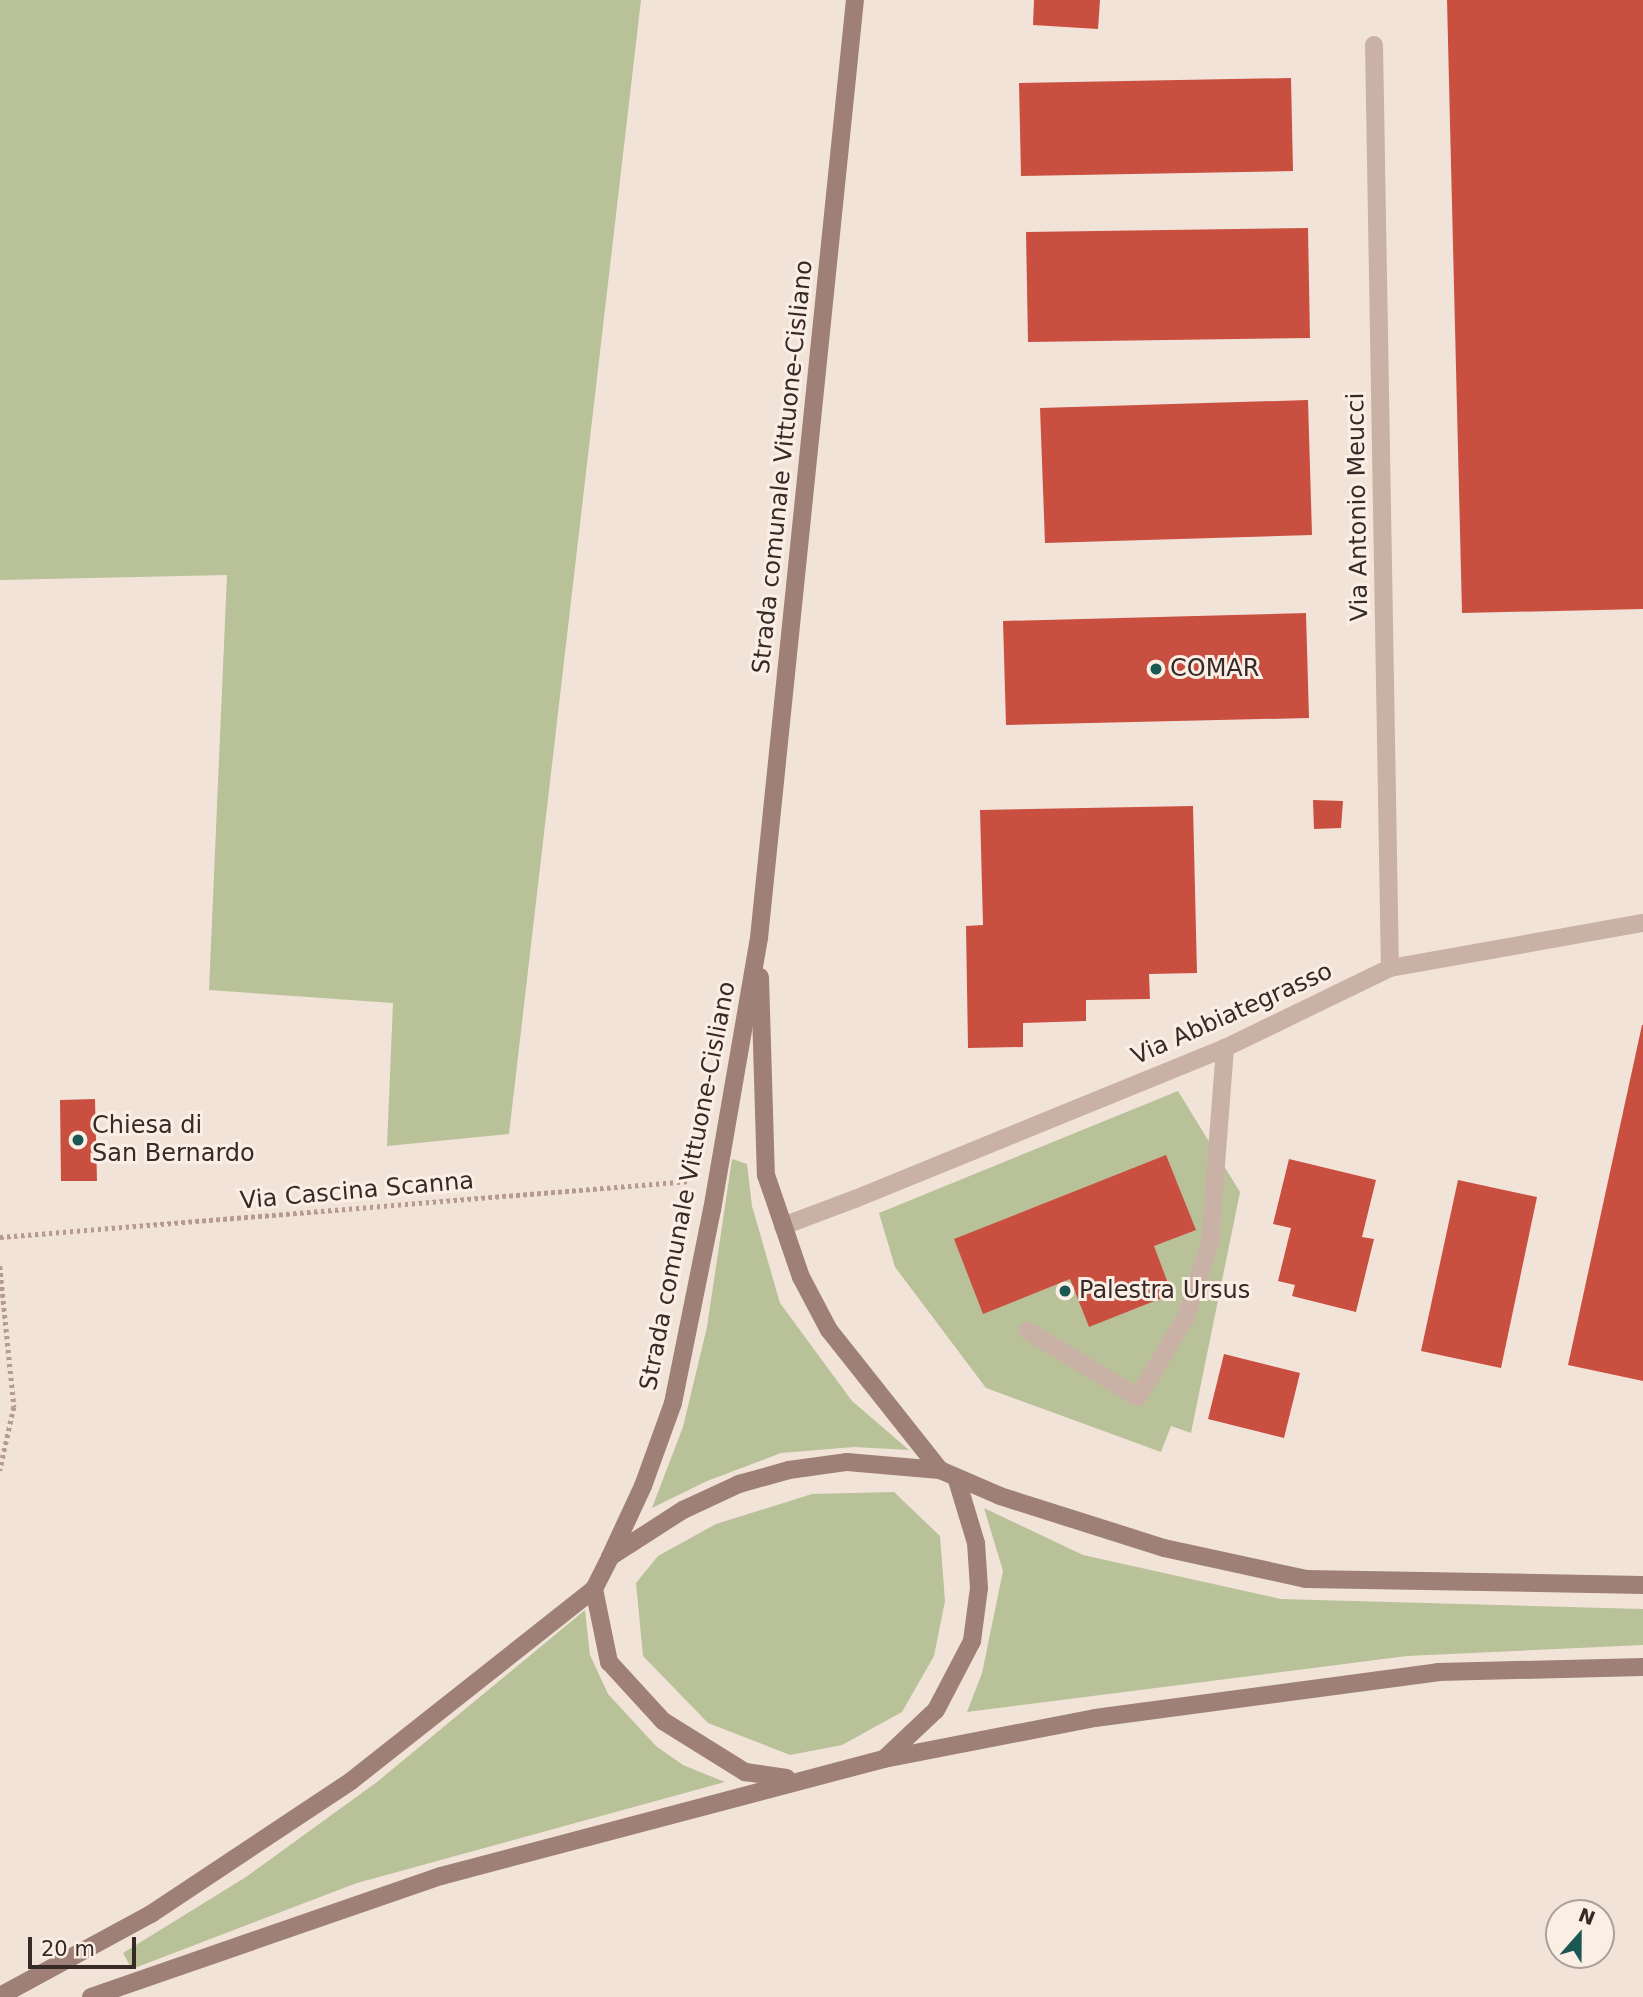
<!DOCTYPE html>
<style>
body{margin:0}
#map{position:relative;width:1643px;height:1997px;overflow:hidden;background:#f2e3d9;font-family:"DejaVu Sans",sans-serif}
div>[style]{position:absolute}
.green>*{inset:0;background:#b9c199}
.building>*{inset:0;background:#c95040}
.path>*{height:4.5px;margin-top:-2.25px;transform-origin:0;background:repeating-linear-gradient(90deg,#b69b8f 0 3.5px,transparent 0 7px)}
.service>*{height:18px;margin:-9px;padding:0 9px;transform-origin:9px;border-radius:9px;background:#cab1a5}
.minor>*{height:18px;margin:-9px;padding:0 9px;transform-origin:9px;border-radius:9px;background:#cab1a5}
.secondary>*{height:18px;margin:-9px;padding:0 9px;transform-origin:9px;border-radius:9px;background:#9e8076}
.dots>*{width:19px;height:19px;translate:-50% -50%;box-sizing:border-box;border:4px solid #faeee5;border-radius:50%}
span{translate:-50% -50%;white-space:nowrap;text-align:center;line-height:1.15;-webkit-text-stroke:6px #faeee5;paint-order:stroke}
.street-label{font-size:24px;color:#362926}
.poi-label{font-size:24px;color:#362926}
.left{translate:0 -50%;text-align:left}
.north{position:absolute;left:1545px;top:1899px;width:70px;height:70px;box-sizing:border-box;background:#faeee5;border:2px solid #ac9f99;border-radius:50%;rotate:21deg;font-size:19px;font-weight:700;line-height:28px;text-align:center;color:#362926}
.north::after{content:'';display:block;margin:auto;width:24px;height:32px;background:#1b5854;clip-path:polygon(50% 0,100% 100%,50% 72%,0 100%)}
.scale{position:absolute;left:28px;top:1937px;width:108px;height:32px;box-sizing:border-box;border:4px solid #362926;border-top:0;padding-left:9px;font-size:21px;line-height:24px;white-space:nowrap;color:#362926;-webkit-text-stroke:5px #faeee5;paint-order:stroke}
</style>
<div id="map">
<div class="green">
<i style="clip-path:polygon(0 0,641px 0,509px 1134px,387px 1146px,393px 1003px,209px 990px,227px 575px,0 580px)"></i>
<i style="clip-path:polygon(1178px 1091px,1240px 1192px,1191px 1433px,1171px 1426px,1161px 1452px,986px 1388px,895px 1267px,879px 1213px)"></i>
<i style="clip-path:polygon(732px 1159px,747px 1164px,752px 1206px,780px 1303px,852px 1401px,909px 1450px,854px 1447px,781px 1453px,707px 1481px,652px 1508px,683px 1427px,707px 1327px)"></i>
<i style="clip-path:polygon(894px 1492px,940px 1536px,945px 1601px,934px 1656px,902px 1712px,842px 1745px,790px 1755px,708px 1723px,643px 1656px,636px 1583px,658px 1556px,716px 1524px,812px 1494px)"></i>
<i style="clip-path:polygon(984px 1508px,1083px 1555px,1281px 1599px,1643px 1609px,1643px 1645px,1407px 1656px,967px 1712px,982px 1673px,1003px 1571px)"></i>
<i style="clip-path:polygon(585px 1610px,590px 1655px,608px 1694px,656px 1746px,683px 1765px,725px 1782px,357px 1883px,132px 1969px,123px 1953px,246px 1877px,377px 1782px)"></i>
</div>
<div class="building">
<i style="clip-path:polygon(1034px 0,1100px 0,1098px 29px,1033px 25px)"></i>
<i style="clip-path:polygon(1447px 0,1643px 0,1643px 609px,1462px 613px)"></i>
<i style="clip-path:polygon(1291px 78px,1293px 171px,1021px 176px,1019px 83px)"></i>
<i style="clip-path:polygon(1308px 228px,1310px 338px,1028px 342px,1026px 232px)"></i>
<i style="clip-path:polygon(1308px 400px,1312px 535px,1045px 543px,1040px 408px)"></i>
<i style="clip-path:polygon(1306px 613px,1309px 718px,1006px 725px,1003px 621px)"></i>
<i style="clip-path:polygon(1313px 800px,1343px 801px,1341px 828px,1314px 829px)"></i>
<i style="clip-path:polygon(1193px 806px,1197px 973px,1149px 974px,1150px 999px,1086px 1000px,1086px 1021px,1023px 1023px,1023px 1047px,968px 1048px,966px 926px,983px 925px,980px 810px)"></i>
<i style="clip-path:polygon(1642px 1025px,1643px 1025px,1643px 1381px,1568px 1365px)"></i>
<i style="clip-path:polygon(95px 1099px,97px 1181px,61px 1181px,60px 1100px)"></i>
<i style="clip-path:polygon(1166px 1155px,1196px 1230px,1154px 1246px,1172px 1294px,1089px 1327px,1070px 1279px,983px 1314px,954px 1239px)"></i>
<i style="clip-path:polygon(1289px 1159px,1376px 1180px,1362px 1237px,1374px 1239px,1356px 1312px,1292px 1296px,1295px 1285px,1278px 1281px,1291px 1228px,1273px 1224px)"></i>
<i style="clip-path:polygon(1458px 1180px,1537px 1197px,1501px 1368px,1421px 1351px)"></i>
<i style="clip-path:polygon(1224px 1354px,1300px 1373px,1284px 1438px,1208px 1419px)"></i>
</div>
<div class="path">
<i style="left:0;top:1237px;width:692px;rotate:-4.64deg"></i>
<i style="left:0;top:1266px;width:142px;rotate:84.3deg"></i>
<i style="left:14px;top:1407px;width:65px;rotate:102.5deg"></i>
</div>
<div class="service">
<i style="left:783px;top:1226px;width:77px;rotate:-20.6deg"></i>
<i style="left:1028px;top:1331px;width:128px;rotate:31deg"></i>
<i style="left:1138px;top:1397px;width:93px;rotate:-59deg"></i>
<i style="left:1186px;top:1317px;width:78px;rotate:-72deg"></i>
<i style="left:1210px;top:1243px;width:196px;rotate:-85.6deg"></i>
</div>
<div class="minor">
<i style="left:1374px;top:45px;width:923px;rotate:89.01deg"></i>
<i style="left:855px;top:1199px;width:400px;rotate:-22.2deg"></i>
<i style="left:1225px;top:1048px;width:183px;rotate:-25.9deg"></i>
<i style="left:1390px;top:968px;width:257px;rotate:-10.1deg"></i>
</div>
<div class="secondary">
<i style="left:760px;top:977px;width:198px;rotate:88.3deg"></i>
<i style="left:766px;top:1175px;width:108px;rotate:71.1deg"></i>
<i style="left:801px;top:1277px;width:60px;rotate:62.2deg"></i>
<i style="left:829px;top:1330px;width:179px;rotate:51.6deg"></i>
<i style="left:610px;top:1557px;width:78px;rotate:-65.1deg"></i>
<i style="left:643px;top:1486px;width:88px;rotate:-70.1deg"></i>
<i style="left:673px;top:1403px;width:197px;rotate:-78.6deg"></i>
<i style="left:712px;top:1210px;width:276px;rotate:-80.2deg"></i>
<i style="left:759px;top:938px;width:943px;rotate:-84.16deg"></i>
<i style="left:594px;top:1589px;width:75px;rotate:78.4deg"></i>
<i style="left:609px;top:1662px;width:80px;rotate:47.5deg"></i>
<i style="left:663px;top:1721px;width:97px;rotate:31.9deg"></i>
<i style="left:745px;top:1772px;width:42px;rotate:8.1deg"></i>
<i style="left:884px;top:1759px;width:71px;rotate:-43.3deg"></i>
<i style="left:936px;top:1710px;width:78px;rotate:-62.4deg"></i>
<i style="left:972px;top:1641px;width:53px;rotate:-82.5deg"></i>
<i style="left:979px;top:1588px;width:45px;rotate:-93.8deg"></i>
<i style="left:976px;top:1543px;width:66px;rotate:-106.8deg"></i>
<i style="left:0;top:1996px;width:172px;rotate:-28.5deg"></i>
<i style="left:151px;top:1914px;width:240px;rotate:-33.6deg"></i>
<i style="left:351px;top:1781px;width:310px;rotate:-38.3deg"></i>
<i style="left:594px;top:1589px;width:36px;rotate:-63deg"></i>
<i style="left:610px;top:1557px;width:87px;rotate:-32.8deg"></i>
<i style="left:683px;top:1510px;width:62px;rotate:-24.9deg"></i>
<i style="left:739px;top:1484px;width:52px;rotate:-15.6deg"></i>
<i style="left:789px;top:1470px;width:59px;rotate:-7.9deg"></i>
<i style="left:847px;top:1462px;width:93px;rotate:4.9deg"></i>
<i style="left:940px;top:1470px;width:65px;rotate:23.4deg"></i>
<i style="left:1000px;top:1496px;width:172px;rotate:17.6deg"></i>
<i style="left:1164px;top:1548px;width:145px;rotate:12.3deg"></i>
<i style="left:1306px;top:1579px;width:337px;rotate:1deg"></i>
<i style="left:91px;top:1997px;width:370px;rotate:-19.1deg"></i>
<i style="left:441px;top:1876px;width:458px;rotate:-14.8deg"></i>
<i style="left:884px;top:1759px;width:215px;rotate:-11deg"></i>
<i style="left:1095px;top:1718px;width:346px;rotate:-7.6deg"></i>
<i style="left:1438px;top:1672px;width:205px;rotate:-1.4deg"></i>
</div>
<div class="dots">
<i style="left:1156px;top:669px;background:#1b5854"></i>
<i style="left:78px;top:1140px;background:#1b5854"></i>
<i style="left:1065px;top:1291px;background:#1b5854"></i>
</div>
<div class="street-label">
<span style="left:783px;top:467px;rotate:-84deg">Strada comunale Vittuone-Cisliano</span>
<span style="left:1358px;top:507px;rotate:-91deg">Via Antonio Meucci</span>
<span style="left:1232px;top:1014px;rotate:-24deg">Via Abbiategrasso</span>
<span style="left:688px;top:1186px;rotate:-79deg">Strada comunale Vittuone-Cisliano</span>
<span style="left:357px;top:1191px;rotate:-5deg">Via Cascina Scanna</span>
</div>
<div class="poi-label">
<span class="left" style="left:1170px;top:669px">COMAR</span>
<span class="left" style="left:92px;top:1140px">Chiesa di<br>San Bernardo</span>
<span class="left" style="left:1079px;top:1291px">Palestra Ursus</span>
</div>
<div class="north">N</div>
<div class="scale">20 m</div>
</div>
